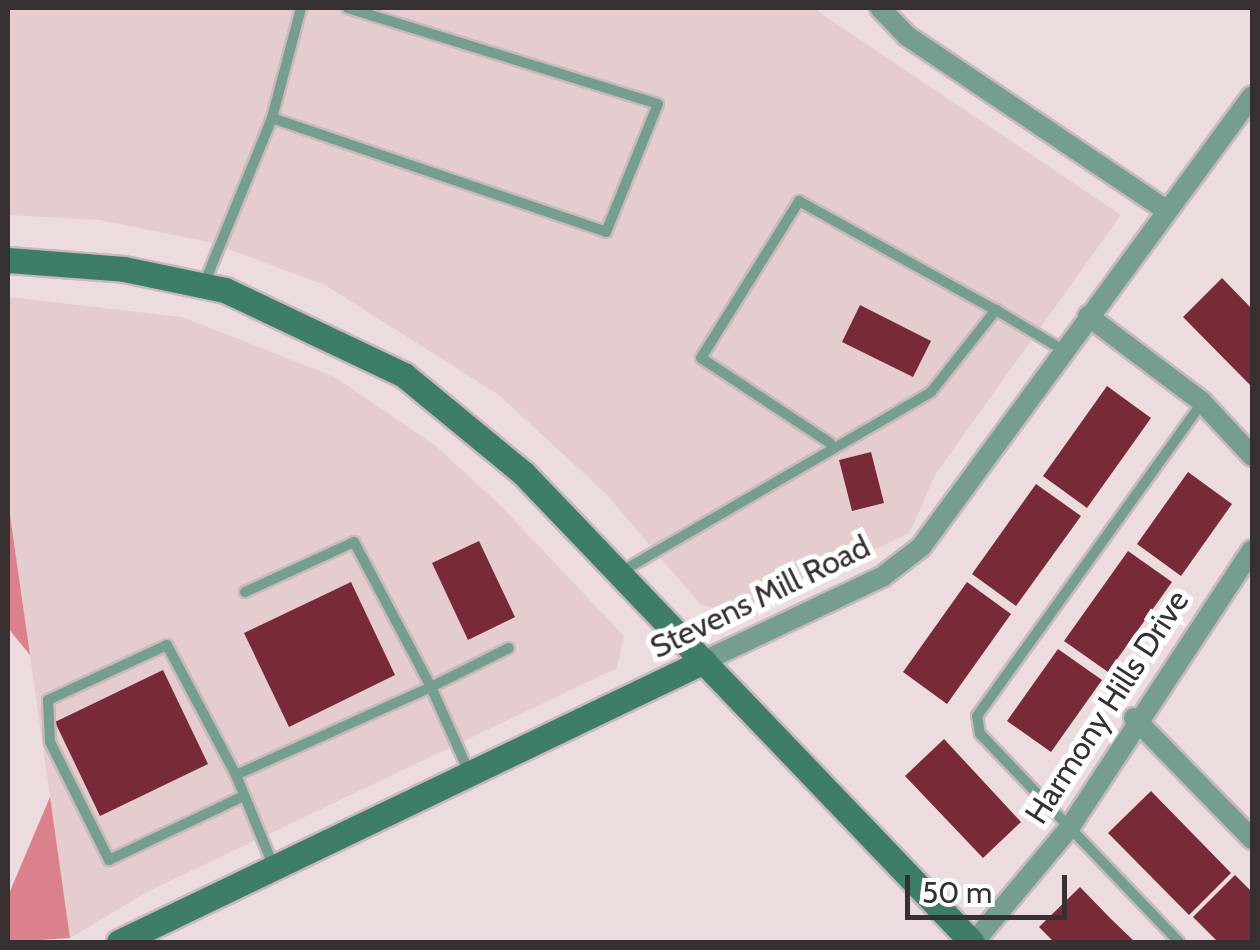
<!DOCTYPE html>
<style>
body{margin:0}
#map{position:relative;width:1260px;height:950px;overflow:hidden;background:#ecdcdd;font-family:Cabin,sans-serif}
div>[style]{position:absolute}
.built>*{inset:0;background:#e5cdcf}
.forest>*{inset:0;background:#da818c}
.building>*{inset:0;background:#792a38}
.roads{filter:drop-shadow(2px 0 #c8baba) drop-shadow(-2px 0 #c8baba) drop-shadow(0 2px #c8baba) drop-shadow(0 -2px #c8baba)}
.lane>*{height:10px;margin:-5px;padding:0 5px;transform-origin:5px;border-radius:5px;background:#769e8e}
.street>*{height:20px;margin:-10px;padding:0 10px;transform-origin:10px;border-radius:10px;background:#769e8e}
.secondary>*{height:25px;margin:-12.5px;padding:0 12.5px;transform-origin:12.5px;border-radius:12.5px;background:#3e7d66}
span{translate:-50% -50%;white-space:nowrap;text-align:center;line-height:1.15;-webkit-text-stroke:10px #fff;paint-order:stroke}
.street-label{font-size:32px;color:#363030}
.frame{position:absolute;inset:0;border:10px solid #363030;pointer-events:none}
.scale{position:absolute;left:905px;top:875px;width:162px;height:45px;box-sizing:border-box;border:5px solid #363030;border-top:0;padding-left:12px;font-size:30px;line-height:35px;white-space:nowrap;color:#363030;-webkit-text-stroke:8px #fff;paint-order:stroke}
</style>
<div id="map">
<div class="built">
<i style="clip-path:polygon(8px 8px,813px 8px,1121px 215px,935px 475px,910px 533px,741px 613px,701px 605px,606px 494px,499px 395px,325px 285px,209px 242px,100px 220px,8px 215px)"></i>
<i style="clip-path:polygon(8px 297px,182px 317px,335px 377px,437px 447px,498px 503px,624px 636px,617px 668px,149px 891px,70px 938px,8px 501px)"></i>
</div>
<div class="forest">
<i style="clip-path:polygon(8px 501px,30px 655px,8px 628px)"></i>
<i style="clip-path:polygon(50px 797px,70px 938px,8px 942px,8px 896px)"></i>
</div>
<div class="building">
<i style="clip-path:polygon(1222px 278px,1252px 309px,1252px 387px,1183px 317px)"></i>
<i style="clip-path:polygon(860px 305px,931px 341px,913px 377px,842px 342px)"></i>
<i style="clip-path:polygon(1107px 386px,1151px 418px,1087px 508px,1043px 476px)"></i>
<i style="clip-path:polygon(871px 452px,884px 503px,852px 511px,839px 460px)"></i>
<i style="clip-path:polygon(1188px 472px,1232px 504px,1181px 576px,1137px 544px)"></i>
<i style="clip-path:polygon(1036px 484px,1081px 516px,1016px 606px,972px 574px)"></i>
<i style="clip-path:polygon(479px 541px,515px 617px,468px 640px,432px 563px)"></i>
<i style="clip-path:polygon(1128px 551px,1172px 582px,1108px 672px,1064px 641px)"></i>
<i style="clip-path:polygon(351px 582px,395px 675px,289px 727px,244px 633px)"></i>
<i style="clip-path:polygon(967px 582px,1011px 614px,947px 704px,903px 672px)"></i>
<i style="clip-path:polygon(1058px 649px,1102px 680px,1051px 752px,1007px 721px)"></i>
<i style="clip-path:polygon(163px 670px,208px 764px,100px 816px,55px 722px)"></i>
<i style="clip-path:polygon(944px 739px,1021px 822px,983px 858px,905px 776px)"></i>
<i style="clip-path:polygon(1151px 791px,1231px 873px,1189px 915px,1108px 833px)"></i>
<i style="clip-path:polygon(1235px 875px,1252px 892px,1252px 942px,1218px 942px,1193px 917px)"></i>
<i style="clip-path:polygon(1080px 887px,1111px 919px,1135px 942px,1054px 942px,1039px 927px)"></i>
</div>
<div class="roads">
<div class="lane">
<i style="left:272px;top:118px;width:353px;rotate:18.8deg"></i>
<i style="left:606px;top:232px;width:138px;rotate:-67.9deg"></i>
<i style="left:658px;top:104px;width:325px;rotate:-162.8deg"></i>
<i style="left:204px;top:284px;width:179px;rotate:-67.7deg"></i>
<i style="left:272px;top:118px;width:114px;rotate:-75.2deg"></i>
<i style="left:830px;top:443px;width:154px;rotate:-146.6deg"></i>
<i style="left:701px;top:358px;width:185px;rotate:-58deg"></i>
<i style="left:799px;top:201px;width:225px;rotate:29deg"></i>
<i style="left:619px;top:573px;width:361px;rotate:-30.1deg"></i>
<i style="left:931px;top:392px;width:105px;rotate:-51.6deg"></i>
<i style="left:996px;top:310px;width:78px;rotate:30.8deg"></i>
<i style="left:245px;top:592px;width:120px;rotate:-24.6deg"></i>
<i style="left:354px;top:542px;width:164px;rotate:62deg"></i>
<i style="left:431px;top:687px;width:214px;rotate:155.7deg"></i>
<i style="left:236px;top:775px;width:97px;rotate:67.7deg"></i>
<i style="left:469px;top:772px;width:93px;rotate:-114.1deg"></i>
<i style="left:431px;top:687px;width:87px;rotate:-26.6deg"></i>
<i style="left:236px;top:775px;width:147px;rotate:-118deg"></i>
<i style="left:167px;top:645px;width:131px;rotate:155.2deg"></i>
<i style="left:48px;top:700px;width:42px;rotate:87.3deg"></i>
<i style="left:50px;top:742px;width:132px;rotate:63.4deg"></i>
<i style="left:109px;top:860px;width:149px;rotate:-25.4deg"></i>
<i style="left:1179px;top:942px;width:288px;rotate:-133.7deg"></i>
<i style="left:980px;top:734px;width:18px;rotate:-99deg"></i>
<i style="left:977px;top:716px;width:385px;rotate:-54.3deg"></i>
</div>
<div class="street">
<i style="left:880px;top:8px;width:39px;rotate:46deg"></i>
<i style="left:907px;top:36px;width:313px;rotate:33.9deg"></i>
<i style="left:1088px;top:316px;width:143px;rotate:37deg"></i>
<i style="left:1202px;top:402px;width:74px;rotate:47.2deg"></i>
<i style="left:704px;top:661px;width:197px;rotate:-25.3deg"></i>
<i style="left:882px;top:577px;width:49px;rotate:-37.6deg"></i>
<i style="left:921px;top:547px;width:559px;rotate:-53.72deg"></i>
<i style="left:1134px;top:718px;width:169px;rotate:45.7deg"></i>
<i style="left:974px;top:942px;width:150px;rotate:-50.1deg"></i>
<i style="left:1070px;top:827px;width:331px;rotate:-56.7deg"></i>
</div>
<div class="secondary">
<i style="left:8px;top:260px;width:116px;rotate:4.4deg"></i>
<i style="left:124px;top:269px;width:103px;rotate:11.7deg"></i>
<i style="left:225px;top:290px;width:198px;rotate:25.4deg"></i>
<i style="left:404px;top:375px;width:154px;rotate:39.5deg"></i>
<i style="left:523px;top:473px;width:649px;rotate:46.25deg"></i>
<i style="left:119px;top:942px;width:649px;rotate:-25.66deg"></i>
</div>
</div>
<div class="street-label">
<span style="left:760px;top:597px;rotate:-26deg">Stevens Mill Road</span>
<span style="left:1107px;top:707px;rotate:-57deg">Harmony Hills Drive</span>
</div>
<div class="frame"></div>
<div class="scale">50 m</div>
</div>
